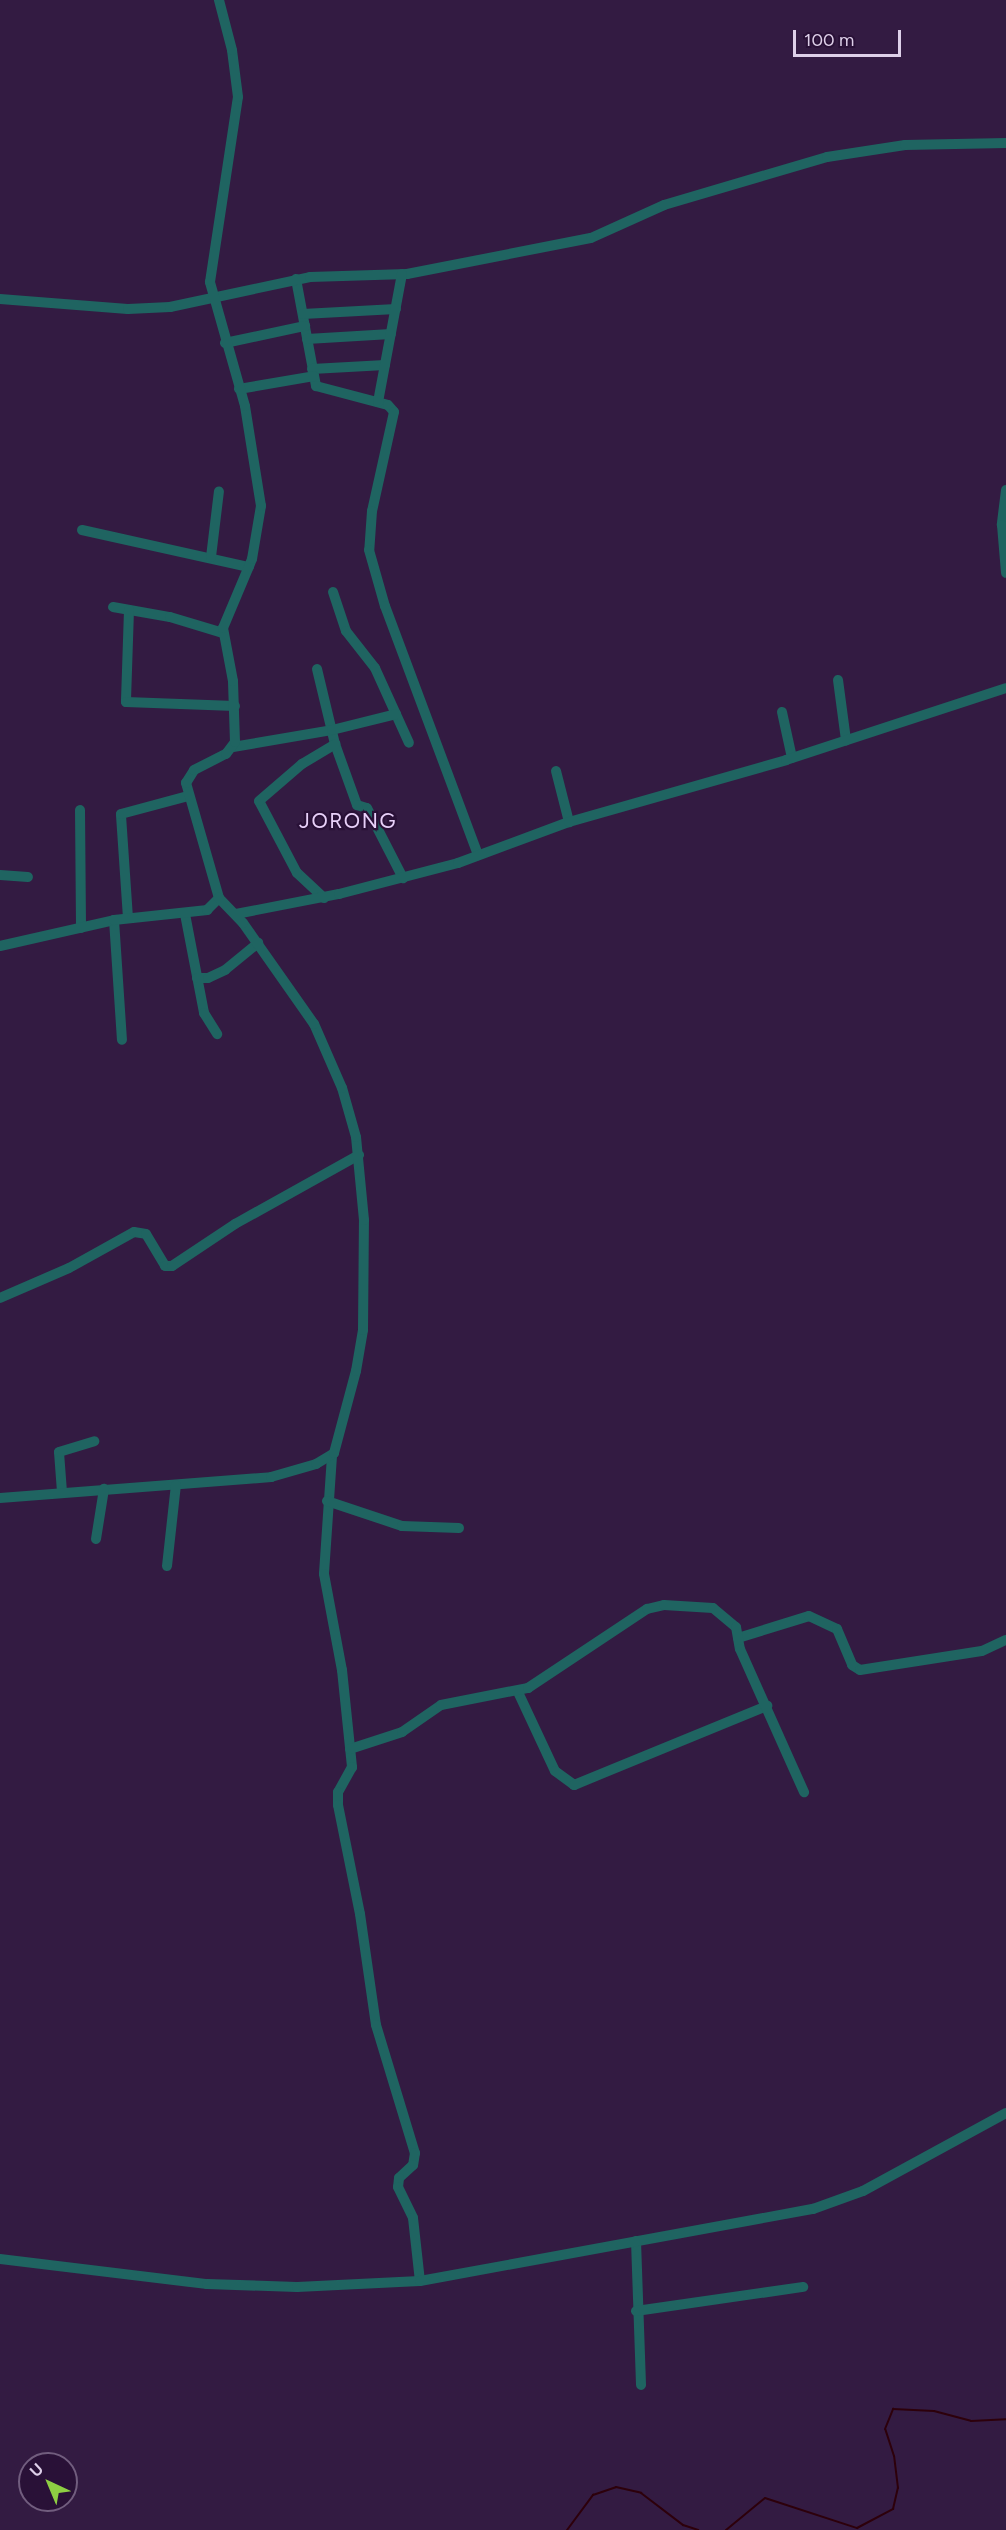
<!DOCTYPE html>
<style>
body{margin:0}
#map{position:relative;width:1006px;height:2530px;overflow:hidden;background:#331b42;font-family:Figtree,sans-serif}
div>[style]{position:absolute}
.stream>*{height:2px;margin:-1px;padding:0 1px;transform-origin:1px;border-radius:1px;background:#2d000b}
.minor>*{height:10px;margin:-5px;padding:0 5px;transform-origin:5px;border-radius:5px;background:#1f6461}
span{translate:-50% -50%;white-space:nowrap;text-align:center;line-height:1.15;-webkit-text-stroke:4.5px #291137;paint-order:stroke}
.quarter-label{font-size:21px;color:#e8d1f9;letter-spacing:1.5px}
.north{position:absolute;left:18px;top:2452px;width:60px;height:60px;box-sizing:border-box;background:#291137;border:2px solid #715d7e;border-radius:50%;rotate:316deg;font-size:16px;font-weight:700;line-height:24px;text-align:center;color:#ded0e9}
.north::after{content:'';display:block;margin:auto;width:21px;height:27px;background:#8ece43;clip-path:polygon(50% 0,100% 100%,50% 72%,0 100%)}
.scale{position:absolute;left:793px;top:30px;width:108px;height:27px;box-sizing:border-box;border:3px solid #ded0e9;border-top:0;padding-left:8px;font-size:18px;line-height:21px;white-space:nowrap;color:#ded0e9;-webkit-text-stroke:4px #291137;paint-order:stroke}
</style>
<div id="map">
<div class="stream">
<i style="left:567px;top:2530px;width:44px;rotate:-53.4deg"></i>
<i style="left:593px;top:2495px;width:24px;rotate:-19deg"></i>
<i style="left:616px;top:2487px;width:26px;rotate:13deg"></i>
<i style="left:641px;top:2493px;width:53px;rotate:37.3deg"></i>
<i style="left:683px;top:2525px;width:16px;rotate:18deg"></i>
<i style="left:726px;top:2530px;width:50px;rotate:-39.4deg"></i>
<i style="left:765px;top:2498px;width:97px;rotate:18.1deg"></i>
<i style="left:857px;top:2528px;width:41px;rotate:-27.8deg"></i>
<i style="left:893px;top:2509px;width:22px;rotate:-77deg"></i>
<i style="left:898px;top:2488px;width:32px;rotate:-97deg"></i>
<i style="left:894px;top:2456px;width:28px;rotate:-108deg"></i>
<i style="left:885px;top:2429px;width:22px;rotate:-68deg"></i>
<i style="left:893px;top:2409px;width:41px;rotate:2.8deg"></i>
<i style="left:934px;top:2411px;width:38px;rotate:15deg"></i>
<i style="left:971px;top:2421px;width:35px;rotate:-3deg"></i>
</div>
<div class="minor">
<i style="left:296px;top:279px;width:109px;rotate:79.4deg"></i>
<i style="left:316px;top:386px;width:74px;rotate:14.8deg"></i>
<i style="left:388px;top:405px;width:9px;rotate:49deg"></i>
<i style="left:394px;top:412px;width:101px;rotate:102.5deg"></i>
<i style="left:372px;top:511px;width:39px;rotate:94deg"></i>
<i style="left:369px;top:550px;width:58px;rotate:74.1deg"></i>
<i style="left:385px;top:606px;width:266px;rotate:69.5deg"></i>
<i style="left:0;top:299px;width:128px;rotate:4.5deg"></i>
<i style="left:128px;top:309px;width:42px;rotate:-2.7deg"></i>
<i style="left:170px;top:307px;width:143px;rotate:-12.1deg"></i>
<i style="left:310px;top:277px;width:97px;rotate:-1.8deg"></i>
<i style="left:407px;top:274px;width:187px;rotate:-11.1deg"></i>
<i style="left:591px;top:238px;width:80px;rotate:-24.3deg"></i>
<i style="left:664px;top:205px;width:170px;rotate:-16.4deg"></i>
<i style="left:827px;top:157px;width:79px;rotate:-8.7deg"></i>
<i style="left:905px;top:145px;width:101px;rotate:-1.1deg"></i>
<i style="left:303px;top:314px;width:93px;rotate:-3.1deg"></i>
<i style="left:307px;top:339px;width:84px;rotate:-3.4deg"></i>
<i style="left:225px;top:343px;width:82px;rotate:-12deg"></i>
<i style="left:312px;top:369px;width:73px;rotate:-3.1deg"></i>
<i style="left:239px;top:389px;width:76px;rotate:-9.8deg"></i>
<i style="left:378px;top:402px;width:130px;rotate:-79.4deg"></i>
<i style="left:1006px;top:490px;width:35px;rotate:97deg"></i>
<i style="left:1002px;top:525px;width:48px;rotate:85.2deg"></i>
<i style="left:82px;top:530px;width:171px;rotate:12.5deg"></i>
<i style="left:211px;top:557px;width:66px;rotate:-83.1deg"></i>
<i style="left:333px;top:592px;width:41px;rotate:71.6deg"></i>
<i style="left:346px;top:631px;width:47px;rotate:51.9deg"></i>
<i style="left:375px;top:668px;width:82px;rotate:65.6deg"></i>
<i style="left:113px;top:607px;width:58px;rotate:10deg"></i>
<i style="left:170px;top:617px;width:55px;rotate:16.8deg"></i>
<i style="left:129px;top:610px;width:92px;rotate:91.9deg"></i>
<i style="left:126px;top:702px;width:109px;rotate:2.1deg"></i>
<i style="left:317px;top:669px;width:77px;rotate:76.5deg"></i>
<i style="left:335px;top:744px;width:65px;rotate:70.2deg"></i>
<i style="left:357px;top:805px;width:10px;rotate:17deg"></i>
<i style="left:367px;top:808px;width:79px;rotate:62.8deg"></i>
<i style="left:838px;top:680px;width:61px;rotate:82.4deg"></i>
<i style="left:782px;top:712px;width:47px;rotate:77.7deg"></i>
<i style="left:233px;top:747px;width:100px;rotate:-9.7deg"></i>
<i style="left:332px;top:730px;width:66px;rotate:-14deg"></i>
<i style="left:556px;top:771px;width:53px;rotate:75.7deg"></i>
<i style="left:80px;top:810px;width:118px;rotate:89.5deg"></i>
<i style="left:0;top:875px;width:28px;rotate:4deg"></i>
<i style="left:324px;top:898px;width:37px;rotate:-137deg"></i>
<i style="left:297px;top:873px;width:81px;rotate:-117.8deg"></i>
<i style="left:259px;top:801px;width:57px;rotate:-40.7deg"></i>
<i style="left:302px;top:764px;width:39px;rotate:-31deg"></i>
<i style="left:185px;top:914px;width:101px;rotate:79.1deg"></i>
<i style="left:204px;top:1013px;width:25px;rotate:58deg"></i>
<i style="left:236px;top:914px;width:105px;rotate:-11deg"></i>
<i style="left:339px;top:894px;width:123px;rotate:-14.6deg"></i>
<i style="left:458px;top:863px;width:118px;rotate:-20.3deg"></i>
<i style="left:569px;top:822px;width:226px;rotate:-15.9deg"></i>
<i style="left:786px;top:760px;width:231px;rotate:-18.1deg"></i>
<i style="left:128px;top:918px;width:104px;rotate:-93.9deg"></i>
<i style="left:121px;top:814px;width:69px;rotate:-15deg"></i>
<i style="left:114px;top:920px;width:120px;rotate:86.2deg"></i>
<i style="left:0;top:946px;width:117px;rotate:-12.8deg"></i>
<i style="left:114px;top:920px;width:94px;rotate:-6.1deg"></i>
<i style="left:207px;top:910px;width:17px;rotate:-45deg"></i>
<i style="left:219px;top:898px;width:120px;rotate:-106deg"></i>
<i style="left:186px;top:783px;width:15px;rotate:-58deg"></i>
<i style="left:194px;top:770px;width:36px;rotate:-27deg"></i>
<i style="left:226px;top:754px;width:15px;rotate:-53deg"></i>
<i style="left:235px;top:742px;width:61px;rotate:-91.9deg"></i>
<i style="left:233px;top:681px;width:54px;rotate:-100.7deg"></i>
<i style="left:223px;top:628px;width:75px;rotate:-67.2deg"></i>
<i style="left:252px;top:559px;width:54px;rotate:-80.4deg"></i>
<i style="left:261px;top:506px;width:101px;rotate:-99.1deg"></i>
<i style="left:245px;top:406px;width:129px;rotate:-105.8deg"></i>
<i style="left:210px;top:282px;width:187px;rotate:-81.4deg"></i>
<i style="left:238px;top:97px;width:47px;rotate:-97.3deg"></i>
<i style="left:232px;top:50px;width:52px;rotate:-104.6deg"></i>
<i style="left:197px;top:978px;width:11px"></i>
<i style="left:208px;top:978px;width:19px;rotate:-25deg"></i>
<i style="left:225px;top:970px;width:43px;rotate:-39.3deg"></i>
<i style="left:0;top:1298px;width:75px;rotate:-23.5deg"></i>
<i style="left:69px;top:1268px;width:74px;rotate:-29deg"></i>
<i style="left:134px;top:1232px;width:12px;rotate:9deg"></i>
<i style="left:146px;top:1234px;width:37px;rotate:59deg"></i>
<i style="left:165px;top:1266px;width:7px"></i>
<i style="left:172px;top:1266px;width:76px;rotate:-33.7deg"></i>
<i style="left:235px;top:1224px;width:142px;rotate:-29.1deg"></i>
<i style="left:332px;top:1456px;width:118px;rotate:93.9deg"></i>
<i style="left:324px;top:1574px;width:98px;rotate:79.4deg"></i>
<i style="left:342px;top:1670px;width:98px;rotate:84.1deg"></i>
<i style="left:352px;top:1767px;width:29px;rotate:119deg"></i>
<i style="left:338px;top:1792px;width:13px;rotate:90deg"></i>
<i style="left:338px;top:1805px;width:111px;rotate:78.6deg"></i>
<i style="left:360px;top:1914px;width:112px;rotate:81.8deg"></i>
<i style="left:376px;top:2025px;width:134px;rotate:73.1deg"></i>
<i style="left:415px;top:2153px;width:12px;rotate:99deg"></i>
<i style="left:413px;top:2165px;width:19px;rotate:137deg"></i>
<i style="left:399px;top:2178px;width:9px;rotate:96deg"></i>
<i style="left:398px;top:2187px;width:34px;rotate:64deg"></i>
<i style="left:413px;top:2218px;width:63px;rotate:83.7deg"></i>
<i style="left:62px;top:1492px;width:40px;rotate:-94.3deg"></i>
<i style="left:59px;top:1452px;width:37px;rotate:-17deg"></i>
<i style="left:0;top:1498px;width:272px;rotate:-4.4deg"></i>
<i style="left:271px;top:1477px;width:47px;rotate:-16.1deg"></i>
<i style="left:316px;top:1464px;width:21px;rotate:-31deg"></i>
<i style="left:334px;top:1453px;width:85px;rotate:-75deg"></i>
<i style="left:356px;top:1371px;width:42px;rotate:-80.3deg"></i>
<i style="left:363px;top:1330px;width:110px;rotate:-89.5deg"></i>
<i style="left:364px;top:1220px;width:83px;rotate:-95.5deg"></i>
<i style="left:356px;top:1137px;width:51px;rotate:-105.9deg"></i>
<i style="left:342px;top:1088px;width:70px;rotate:-113.6deg"></i>
<i style="left:314px;top:1024px;width:123px;rotate:-125.1deg"></i>
<i style="left:243px;top:923px;width:35px;rotate:-134deg"></i>
<i style="left:327px;top:1501px;width:79px;rotate:18.4deg"></i>
<i style="left:402px;top:1526px;width:57px;rotate:2deg"></i>
<i style="left:96px;top:1539px;width:51px;rotate:-80.9deg"></i>
<i style="left:167px;top:1566px;width:81px;rotate:-83.7deg"></i>
<i style="left:738px;top:1638px;width:74px;rotate:-17.2deg"></i>
<i style="left:809px;top:1616px;width:31px;rotate:25deg"></i>
<i style="left:837px;top:1629px;width:39px;rotate:67deg"></i>
<i style="left:852px;top:1665px;width:9px;rotate:32deg"></i>
<i style="left:860px;top:1670px;width:123px;rotate:-8.9deg"></i>
<i style="left:982px;top:1651px;width:26px;rotate:-25deg"></i>
<i style="left:518px;top:1692px;width:87px;rotate:64.9deg"></i>
<i style="left:555px;top:1771px;width:24px;rotate:36deg"></i>
<i style="left:574px;top:1785px;width:209px;rotate:-22.3deg"></i>
<i style="left:350px;top:1749px;width:55px;rotate:-18.1deg"></i>
<i style="left:402px;top:1732px;width:47px;rotate:-34.7deg"></i>
<i style="left:441px;top:1705px;width:89px;rotate:-11.1deg"></i>
<i style="left:528px;top:1688px;width:143px;rotate:-33.6deg"></i>
<i style="left:647px;top:1609px;width:17px;rotate:-13deg"></i>
<i style="left:664px;top:1605px;width:49px;rotate:3.5deg"></i>
<i style="left:713px;top:1608px;width:30px;rotate:40deg"></i>
<i style="left:736px;top:1627px;width:22px;rotate:80deg"></i>
<i style="left:740px;top:1649px;width:157px;rotate:65.9deg"></i>
<i style="left:636px;top:2241px;width:144px;rotate:88deg"></i>
<i style="left:0;top:2259px;width:209px;rotate:6.9deg"></i>
<i style="left:207px;top:2284px;width:90px;rotate:1.9deg"></i>
<i style="left:297px;top:2287px;width:123px;rotate:-2.8deg"></i>
<i style="left:420px;top:2281px;width:400px;rotate:-10.4deg"></i>
<i style="left:813px;top:2209px;width:53px;rotate:-19.8deg"></i>
<i style="left:863px;top:2191px;width:163px;rotate:-28.6deg"></i>
<i style="left:636px;top:2311px;width:169px;rotate:-8.2deg"></i>
</div>
<div class="quarter-label">
<span style="left:348px;top:821px">JORONG</span>
</div>
<div class="north">U</div>
<div class="scale">100 m</div>
</div>
